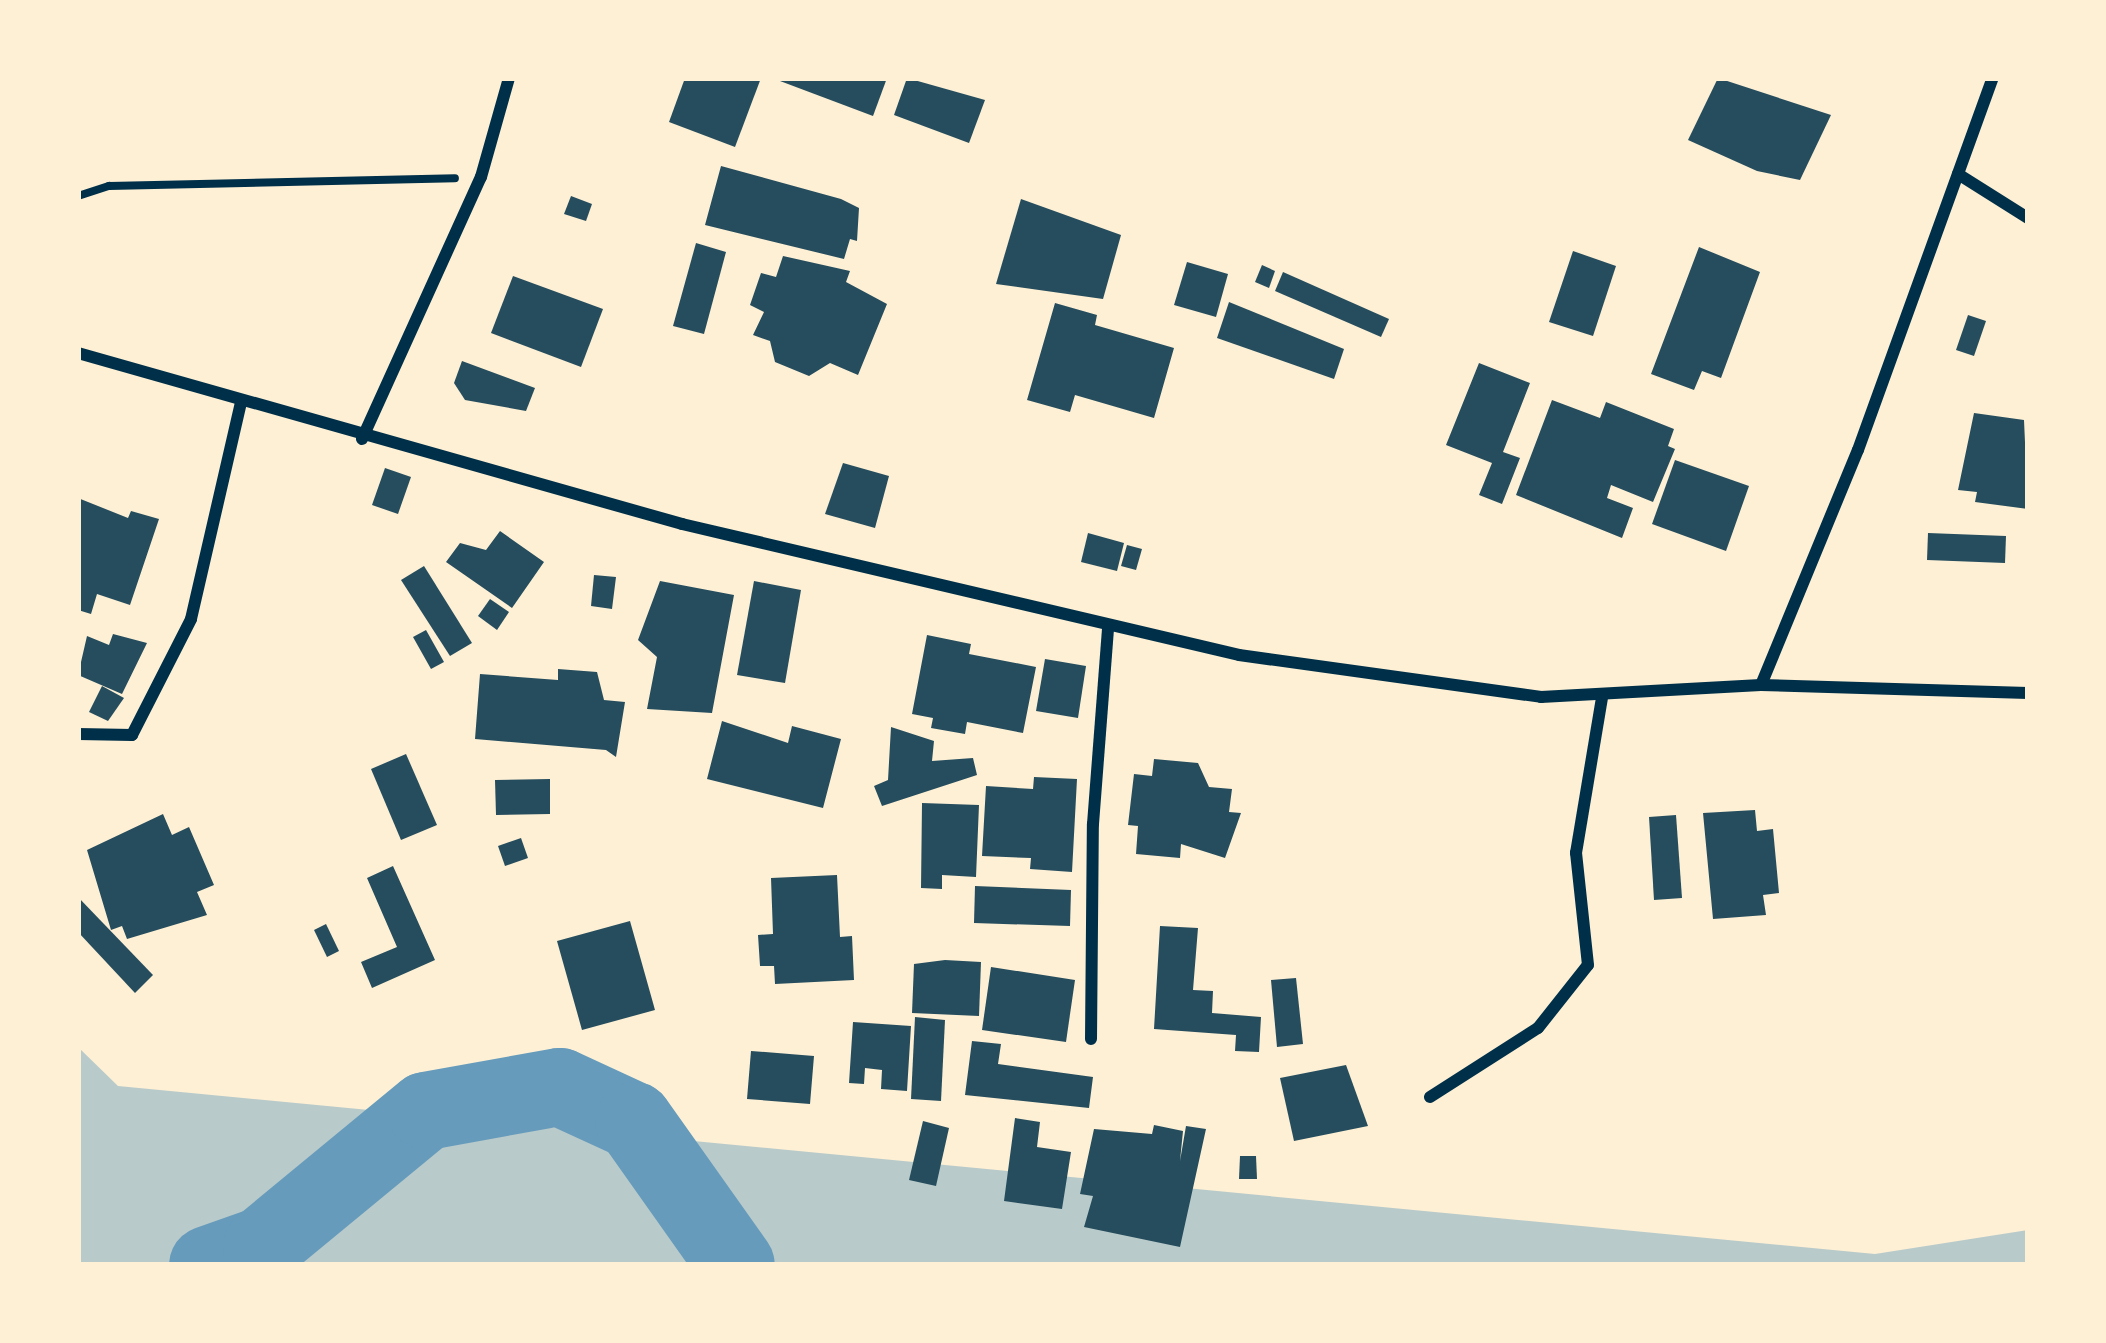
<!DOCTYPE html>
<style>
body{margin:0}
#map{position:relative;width:2106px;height:1343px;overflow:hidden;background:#fdf0d5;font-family:"Fira Sans Condensed",sans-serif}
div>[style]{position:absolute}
.green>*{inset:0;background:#b9caca}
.river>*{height:78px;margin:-39px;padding:0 39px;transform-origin:39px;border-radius:39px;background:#669bbc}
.building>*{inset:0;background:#264d5e}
.path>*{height:8px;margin:-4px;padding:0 4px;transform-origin:4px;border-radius:4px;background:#003049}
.minor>*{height:12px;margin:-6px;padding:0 6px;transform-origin:6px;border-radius:6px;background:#003049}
span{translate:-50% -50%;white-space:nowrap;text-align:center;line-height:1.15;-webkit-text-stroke:10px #fdf0d5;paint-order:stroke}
.frame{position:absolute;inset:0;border:81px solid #fdf0d5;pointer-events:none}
</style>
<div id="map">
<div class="green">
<i style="clip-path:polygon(78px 1047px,118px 1086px,1875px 1254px,2028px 1230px,2028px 1265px,78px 1265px)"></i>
</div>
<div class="river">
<i style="left:208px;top:1265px;width:57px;rotate:-19.4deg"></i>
<i style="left:262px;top:1246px;width:212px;rotate:-39.5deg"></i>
<i style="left:426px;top:1111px;width:136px;rotate:-10.2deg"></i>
<i style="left:560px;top:1087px;width:81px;rotate:24.7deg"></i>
<i style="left:634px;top:1121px;width:176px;rotate:54.7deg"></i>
</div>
<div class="building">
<i style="clip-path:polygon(685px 78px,761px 78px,735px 147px,669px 122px)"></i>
<i style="clip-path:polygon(772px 78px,887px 78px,873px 116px)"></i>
<i style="clip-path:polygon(907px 78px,985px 100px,969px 143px,894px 115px)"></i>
<i style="clip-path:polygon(1718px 78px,1831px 115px,1800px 180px,1757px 171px,1688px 140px)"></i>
<i style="clip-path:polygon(721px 166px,841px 199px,859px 208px,857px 241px,850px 239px,844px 259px,705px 225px)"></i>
<i style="clip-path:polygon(571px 196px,592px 204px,586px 221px,564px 214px)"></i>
<i style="clip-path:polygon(1021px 199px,1121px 235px,1103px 299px,996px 284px)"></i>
<i style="clip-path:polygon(696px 243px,726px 252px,704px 334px,673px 326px)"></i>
<i style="clip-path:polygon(1699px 247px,1760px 272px,1721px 378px,1702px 371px,1694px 390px,1651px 374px)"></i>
<i style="clip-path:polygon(1573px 251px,1616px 266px,1593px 336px,1549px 322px)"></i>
<i style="clip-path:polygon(783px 256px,850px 271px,846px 282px,887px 304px,858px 375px,830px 363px,809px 376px,775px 362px,770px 341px,753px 335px,764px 312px,750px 305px,761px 273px,776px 277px)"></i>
<i style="clip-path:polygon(1187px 262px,1228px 274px,1216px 317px,1174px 305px)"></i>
<i style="clip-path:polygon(1262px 265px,1275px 271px,1269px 288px,1255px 282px)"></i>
<i style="clip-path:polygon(1283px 272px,1389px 319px,1381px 337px,1275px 291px)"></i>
<i style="clip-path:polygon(513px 276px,603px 309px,581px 367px,491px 333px)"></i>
<i style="clip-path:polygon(1229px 302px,1344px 349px,1334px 379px,1217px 338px)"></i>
<i style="clip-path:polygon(1055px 303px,1097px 315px,1095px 325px,1174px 348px,1154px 418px,1075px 395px,1070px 412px,1027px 400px)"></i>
<i style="clip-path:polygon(1968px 315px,1986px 321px,1974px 356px,1956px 350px)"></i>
<i style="clip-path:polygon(462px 361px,535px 388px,526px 411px,465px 400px,454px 383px)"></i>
<i style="clip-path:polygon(1479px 363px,1530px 383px,1503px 452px,1520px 458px,1502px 504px,1479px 495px,1492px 463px,1446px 445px)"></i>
<i style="clip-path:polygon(1552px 400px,1600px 418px,1606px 402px,1674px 429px,1668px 446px,1675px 449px,1653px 502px,1611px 485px,1607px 498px,1633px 508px,1622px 538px,1516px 495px)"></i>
<i style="clip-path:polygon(1974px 413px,2024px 420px,2028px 509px,1975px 502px,1977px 492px,1958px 490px)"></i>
<i style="clip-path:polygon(1675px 460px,1749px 486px,1726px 551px,1652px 524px)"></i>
<i style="clip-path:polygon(843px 463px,889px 476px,875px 528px,825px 514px)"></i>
<i style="clip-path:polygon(385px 468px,411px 477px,398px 514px,372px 505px)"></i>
<i style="clip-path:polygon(78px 498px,128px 518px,131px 511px,159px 519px,130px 605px,97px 594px,91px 614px,78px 610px)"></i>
<i style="clip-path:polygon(500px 531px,544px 562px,512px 608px,446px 562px,460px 543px,486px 550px)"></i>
<i style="clip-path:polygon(1088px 533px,1124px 543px,1117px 571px,1081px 562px)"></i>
<i style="clip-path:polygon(1928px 533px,2006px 536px,2005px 563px,1927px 560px)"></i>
<i style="clip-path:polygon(1127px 545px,1142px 549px,1136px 570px,1121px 566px)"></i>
<i style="clip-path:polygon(424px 566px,472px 643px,450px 656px,401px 580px)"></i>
<i style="clip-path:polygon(594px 575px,616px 577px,612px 609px,591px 606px)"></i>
<i style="clip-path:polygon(660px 581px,734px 595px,712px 713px,647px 709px,657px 657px,638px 640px)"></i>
<i style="clip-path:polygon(754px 581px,801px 590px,785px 683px,737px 675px)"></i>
<i style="clip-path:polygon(490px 599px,509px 612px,497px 630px,478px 616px)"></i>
<i style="clip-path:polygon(426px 630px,444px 662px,431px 669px,413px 637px)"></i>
<i style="clip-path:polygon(113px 634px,147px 643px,122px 694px,78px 675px,87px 636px,109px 645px)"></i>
<i style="clip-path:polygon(927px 635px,971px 644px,969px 654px,1036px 667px,1023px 733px,967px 722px,965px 734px,931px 728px,933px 718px,912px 714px)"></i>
<i style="clip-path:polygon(1045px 659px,1086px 666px,1078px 718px,1036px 711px)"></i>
<i style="clip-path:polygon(558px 669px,597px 672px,604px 700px,625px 702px,616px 757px,606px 750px,475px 739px,480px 674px,558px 680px)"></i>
<i style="clip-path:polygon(102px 686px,124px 698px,108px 721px,89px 712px)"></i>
<i style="clip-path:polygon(722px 721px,788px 743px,792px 726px,841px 739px,823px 808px,707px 779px)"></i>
<i style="clip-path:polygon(891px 727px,934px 741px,932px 761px,973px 758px,977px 775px,882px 806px,874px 786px,888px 780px)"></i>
<i style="clip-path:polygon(406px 754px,437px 825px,401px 840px,371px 769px)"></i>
<i style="clip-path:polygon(1154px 759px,1198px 763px,1209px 787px,1232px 789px,1229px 812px,1241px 813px,1225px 858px,1181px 844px,1180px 858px,1136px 854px,1138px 826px,1128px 825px,1134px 774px,1152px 776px)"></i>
<i style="clip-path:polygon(1034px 777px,1077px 779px,1072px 872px,1030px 869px,1031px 858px,982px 856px,986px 786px,1033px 789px)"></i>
<i style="clip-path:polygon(550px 779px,550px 814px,496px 815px,495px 780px)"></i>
<i style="clip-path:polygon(922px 803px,979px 805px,976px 877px,942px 875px,942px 889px,921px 888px)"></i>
<i style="clip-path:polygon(1755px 810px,1757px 831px,1773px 829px,1779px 893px,1763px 895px,1766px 915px,1713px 919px,1703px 813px)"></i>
<i style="clip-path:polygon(163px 814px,172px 835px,189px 827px,214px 885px,197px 892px,207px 915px,127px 939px,122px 926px,111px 930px,87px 850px)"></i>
<i style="clip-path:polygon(1676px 815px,1682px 898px,1654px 900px,1649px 817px)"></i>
<i style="clip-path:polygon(521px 838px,528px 858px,505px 866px,498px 846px)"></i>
<i style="clip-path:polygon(393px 866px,435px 960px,372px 988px,361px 962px,397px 947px,367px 878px)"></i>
<i style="clip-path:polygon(837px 875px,840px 937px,852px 936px,854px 980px,775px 984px,774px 966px,760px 966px,758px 935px,773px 934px,771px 878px)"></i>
<i style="clip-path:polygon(975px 886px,1071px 890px,1070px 926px,974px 923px)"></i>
<i style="clip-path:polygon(78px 897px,153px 975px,135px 993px,78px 932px)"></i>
<i style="clip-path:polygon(630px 921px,655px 1010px,582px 1030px,557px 941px)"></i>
<i style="clip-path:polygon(326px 924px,339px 951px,327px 957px,314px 930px)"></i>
<i style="clip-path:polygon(1160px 926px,1198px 928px,1193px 990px,1213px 991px,1212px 1013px,1261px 1017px,1259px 1052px,1235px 1051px,1236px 1035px,1154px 1029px)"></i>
<i style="clip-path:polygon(945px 960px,981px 962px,979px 1016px,912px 1013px,914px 964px)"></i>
<i style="clip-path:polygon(991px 967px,1075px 980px,1066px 1042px,982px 1030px)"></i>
<i style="clip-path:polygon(1296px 978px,1303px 1044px,1277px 1047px,1271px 980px)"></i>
<i style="clip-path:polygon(915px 1017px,945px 1020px,941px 1101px,911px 1099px)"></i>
<i style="clip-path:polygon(853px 1022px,911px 1026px,907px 1091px,881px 1089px,882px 1070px,865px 1068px,864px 1084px,849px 1083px)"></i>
<i style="clip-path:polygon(972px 1041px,1001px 1044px,998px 1064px,1093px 1077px,1089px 1108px,965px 1095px)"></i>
<i style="clip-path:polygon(751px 1051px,814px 1056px,810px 1104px,747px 1099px)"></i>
<i style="clip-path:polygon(1346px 1065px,1368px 1126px,1294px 1141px,1280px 1078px)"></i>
<i style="clip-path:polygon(1015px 1118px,1040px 1122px,1037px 1147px,1071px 1152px,1062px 1209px,1004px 1201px)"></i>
<i style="clip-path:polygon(923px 1121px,949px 1128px,936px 1186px,909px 1180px)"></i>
<i style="clip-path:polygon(1154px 1125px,1183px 1131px,1180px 1161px,1186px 1126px,1206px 1129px,1180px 1247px,1084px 1227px,1093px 1196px,1080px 1194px,1094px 1129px,1152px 1134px)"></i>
<i style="clip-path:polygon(1240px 1156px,1256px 1156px,1257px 1179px,1239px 1179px)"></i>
</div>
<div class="path">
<i style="left:78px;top:196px;width:33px;rotate:-18deg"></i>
<i style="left:109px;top:186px;width:346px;rotate:-1.3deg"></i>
</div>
<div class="minor">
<i style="left:1958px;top:174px;width:83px;rotate:32.2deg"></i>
<i style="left:78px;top:353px;width:628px;rotate:15.81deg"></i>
<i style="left:682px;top:524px;width:572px;rotate:13.23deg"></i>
<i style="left:1239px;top:655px;width:305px;rotate:7.9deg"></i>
<i style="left:1541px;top:697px;width:220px;rotate:-3.1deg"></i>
<i style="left:1761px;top:685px;width:267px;rotate:1.7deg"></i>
<i style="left:362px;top:439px;width:288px;rotate:-65.6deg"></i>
<i style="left:481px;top:177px;width:103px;rotate:-74.2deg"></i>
<i style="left:1761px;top:685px;width:254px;rotate:-67.6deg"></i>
<i style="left:1858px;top:450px;width:396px;rotate:-70.1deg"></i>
<i style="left:78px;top:734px;width:54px;rotate:1.1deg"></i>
<i style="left:132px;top:735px;width:130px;rotate:-63deg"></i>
<i style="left:191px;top:619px;width:223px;rotate:-77deg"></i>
<i style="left:1091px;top:1039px;width:215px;rotate:-89.5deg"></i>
<i style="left:1093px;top:824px;width:197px;rotate:-85.6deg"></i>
<i style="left:1430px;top:1097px;width:128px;rotate:-32.6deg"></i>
<i style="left:1538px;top:1028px;width:80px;rotate:-51.6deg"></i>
<i style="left:1588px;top:965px;width:113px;rotate:-96.1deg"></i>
<i style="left:1576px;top:853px;width:157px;rotate:-80.5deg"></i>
</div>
<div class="frame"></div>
</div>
